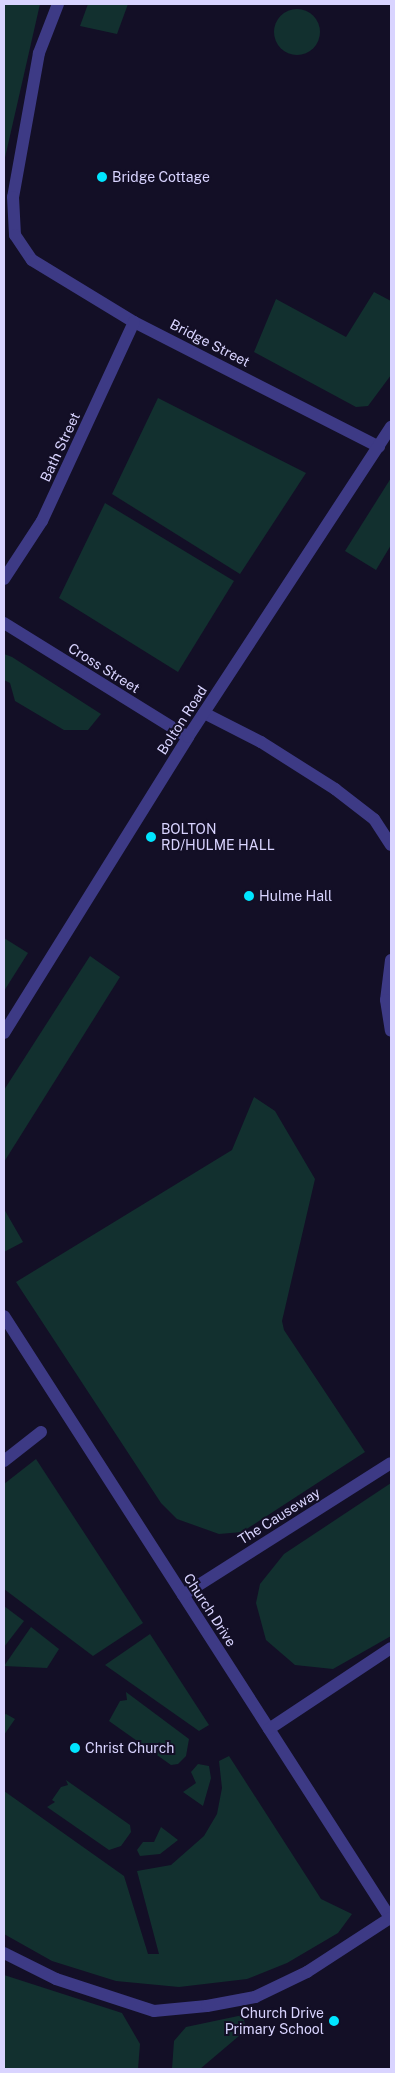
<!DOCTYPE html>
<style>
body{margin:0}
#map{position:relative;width:395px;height:2073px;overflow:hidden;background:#130f26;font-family:"Public Sans",sans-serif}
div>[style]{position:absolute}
.green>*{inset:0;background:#12302f}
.round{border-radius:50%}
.minor>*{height:12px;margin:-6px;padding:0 6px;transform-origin:6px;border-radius:6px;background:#3d3a85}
.dots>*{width:14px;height:14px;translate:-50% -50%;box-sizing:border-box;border:2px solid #130f26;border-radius:50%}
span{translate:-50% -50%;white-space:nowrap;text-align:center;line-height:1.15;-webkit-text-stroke:4px #130f26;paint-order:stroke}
.poi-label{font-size:14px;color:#d9d4ff}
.left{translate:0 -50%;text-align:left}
.right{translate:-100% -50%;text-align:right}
.street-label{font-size:14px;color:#d9d4ff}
.frame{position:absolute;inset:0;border:5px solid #d9d4ff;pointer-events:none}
</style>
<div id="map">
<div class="green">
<i style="clip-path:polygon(4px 4px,40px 4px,4px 162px)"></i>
<i style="clip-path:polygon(88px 4px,128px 4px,117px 34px,80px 26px)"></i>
<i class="round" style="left:274px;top:9px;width:46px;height:46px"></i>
<i style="clip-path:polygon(374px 292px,391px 301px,391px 375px,368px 406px,356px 407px,254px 352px,276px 299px,346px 337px)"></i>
<i style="clip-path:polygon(158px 398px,306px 473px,240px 574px,112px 494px)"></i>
<i style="clip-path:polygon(391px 478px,391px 545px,376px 570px,345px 551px)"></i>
<i style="clip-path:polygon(105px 503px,234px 581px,178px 672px,59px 598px)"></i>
<i style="clip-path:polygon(4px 654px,12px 657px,101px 714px,88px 730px,64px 730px,15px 701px,10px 683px,4px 680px)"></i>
<i style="clip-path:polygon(4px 938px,28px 953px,4px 991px)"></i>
<i style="clip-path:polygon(90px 956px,120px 977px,4px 1162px,4px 1090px)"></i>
<i style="clip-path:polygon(254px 1097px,275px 1111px,315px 1179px,282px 1321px,284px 1330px,365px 1452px,242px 1532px,219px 1534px,177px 1519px,161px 1503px,16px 1282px,232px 1150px)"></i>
<i style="clip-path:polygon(4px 1209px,23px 1242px,4px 1252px)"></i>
<i style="clip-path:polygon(36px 1459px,143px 1623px,93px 1656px,4px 1589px,4px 1484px)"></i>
<i style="clip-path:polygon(391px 1483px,391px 1636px,333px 1669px,295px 1665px,266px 1640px,256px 1603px,260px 1584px,284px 1554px)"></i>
<i style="clip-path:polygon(4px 1606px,24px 1621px,4px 1647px)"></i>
<i style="clip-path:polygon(31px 1627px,59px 1649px,47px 1668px,4px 1666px)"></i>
<i style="clip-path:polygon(150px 1634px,209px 1725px,199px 1731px,105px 1665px)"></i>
<i style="clip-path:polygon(126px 1692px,189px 1739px,186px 1756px,178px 1764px,171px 1765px,109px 1721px,120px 1701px,127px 1700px)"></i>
<i style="clip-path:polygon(6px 1714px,15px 1719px,4px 1735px,4px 1715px)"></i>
<i style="clip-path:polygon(229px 1756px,321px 1899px,352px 1914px,338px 1933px,287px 1963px,247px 1979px,179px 1987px,116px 1981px,52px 1961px,4px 1934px,4px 1791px,124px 1876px,148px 1954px,159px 1954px,137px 1871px,171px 1865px,204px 1836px,217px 1814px,222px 1788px,219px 1761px)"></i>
<i style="clip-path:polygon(198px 1764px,209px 1766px,211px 1778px,203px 1806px,183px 1792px,196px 1783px,191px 1772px)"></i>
<i style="clip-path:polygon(66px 1780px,130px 1825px,131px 1832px,121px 1846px,109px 1850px,47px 1807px,55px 1802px,52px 1800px,61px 1787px,68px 1785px)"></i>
<i style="clip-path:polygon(161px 1827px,178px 1840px,160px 1854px,140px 1856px,137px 1850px,143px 1842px,154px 1842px)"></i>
<i style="clip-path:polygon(4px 1975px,122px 2013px,140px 2044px,138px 2069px,4px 2069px)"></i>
<i style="clip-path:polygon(243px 2015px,246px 2030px,200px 2069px,172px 2069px,174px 2041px,186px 2027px)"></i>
</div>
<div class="minor">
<i style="left:58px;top:4px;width:53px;rotate:111.2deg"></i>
<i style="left:39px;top:53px;width:146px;rotate:100.2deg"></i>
<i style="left:13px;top:197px;width:38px;rotate:87deg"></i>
<i style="left:15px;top:235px;width:30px;rotate:56deg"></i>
<i style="left:32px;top:260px;width:119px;rotate:31.3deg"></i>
<i style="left:134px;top:322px;width:275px;rotate:27deg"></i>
<i style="left:4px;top:579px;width:69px;rotate:-56.8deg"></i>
<i style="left:42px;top:521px;width:219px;rotate:-65.2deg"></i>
<i style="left:4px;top:623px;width:216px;rotate:31.8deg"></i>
<i style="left:204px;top:713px;width:64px;rotate:27deg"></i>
<i style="left:261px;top:742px;width:88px;rotate:32.4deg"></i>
<i style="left:335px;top:789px;width:49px;rotate:37.6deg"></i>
<i style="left:374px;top:819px;width:31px;rotate:57deg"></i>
<i style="left:391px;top:960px;width:40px;rotate:97.1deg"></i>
<i style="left:386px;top:1000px;width:31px;rotate:81deg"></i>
<i style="left:4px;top:1033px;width:349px;rotate:-58.1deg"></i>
<i style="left:188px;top:737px;width:371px;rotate:-56.8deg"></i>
<i style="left:4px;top:1316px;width:717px;rotate:57.31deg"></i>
<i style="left:4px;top:1461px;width:47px;rotate:-38.1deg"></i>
<i style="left:183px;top:1595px;width:246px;rotate:-32.4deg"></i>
<i style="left:269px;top:1729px;width:146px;rotate:-33.6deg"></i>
<i style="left:4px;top:1953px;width:58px;rotate:26.6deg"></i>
<i style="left:56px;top:1979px;width:103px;rotate:18.1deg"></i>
<i style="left:154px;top:2011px;width:53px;rotate:-5.4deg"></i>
<i style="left:207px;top:2006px;width:49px;rotate:-10.6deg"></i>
<i style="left:255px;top:1997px;width:58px;rotate:-25.7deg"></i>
<i style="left:307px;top:1972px;width:99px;rotate:-33deg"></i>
</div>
<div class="dots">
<i style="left:102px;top:177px;background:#00e5ff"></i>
<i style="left:151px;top:837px;background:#00e5ff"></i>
<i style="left:249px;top:896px;background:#00e5ff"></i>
<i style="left:75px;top:1748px;background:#00e5ff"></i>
<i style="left:334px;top:2021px;background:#00e5ff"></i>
</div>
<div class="poi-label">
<span class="left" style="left:112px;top:177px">Bridge Cottage</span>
<span class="left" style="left:161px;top:837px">BOLTON<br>RD/HULME HALL</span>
<span class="left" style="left:259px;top:896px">Hulme Hall</span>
<span class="left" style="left:85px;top:1748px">Christ Church</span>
<span class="right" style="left:324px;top:2021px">Church Drive<br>Primary School</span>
</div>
<div class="street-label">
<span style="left:210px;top:343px;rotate:27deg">Bridge Street</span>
<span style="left:60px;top:447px;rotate:-65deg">Bath Street</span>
<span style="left:104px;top:668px;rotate:32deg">Cross Street</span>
<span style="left:182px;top:720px;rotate:-57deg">Bolton Road</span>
<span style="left:279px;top:1516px;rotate:-32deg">The Causeway</span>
<span style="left:210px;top:1610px;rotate:57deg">Church Drive</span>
</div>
<div class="frame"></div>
</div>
